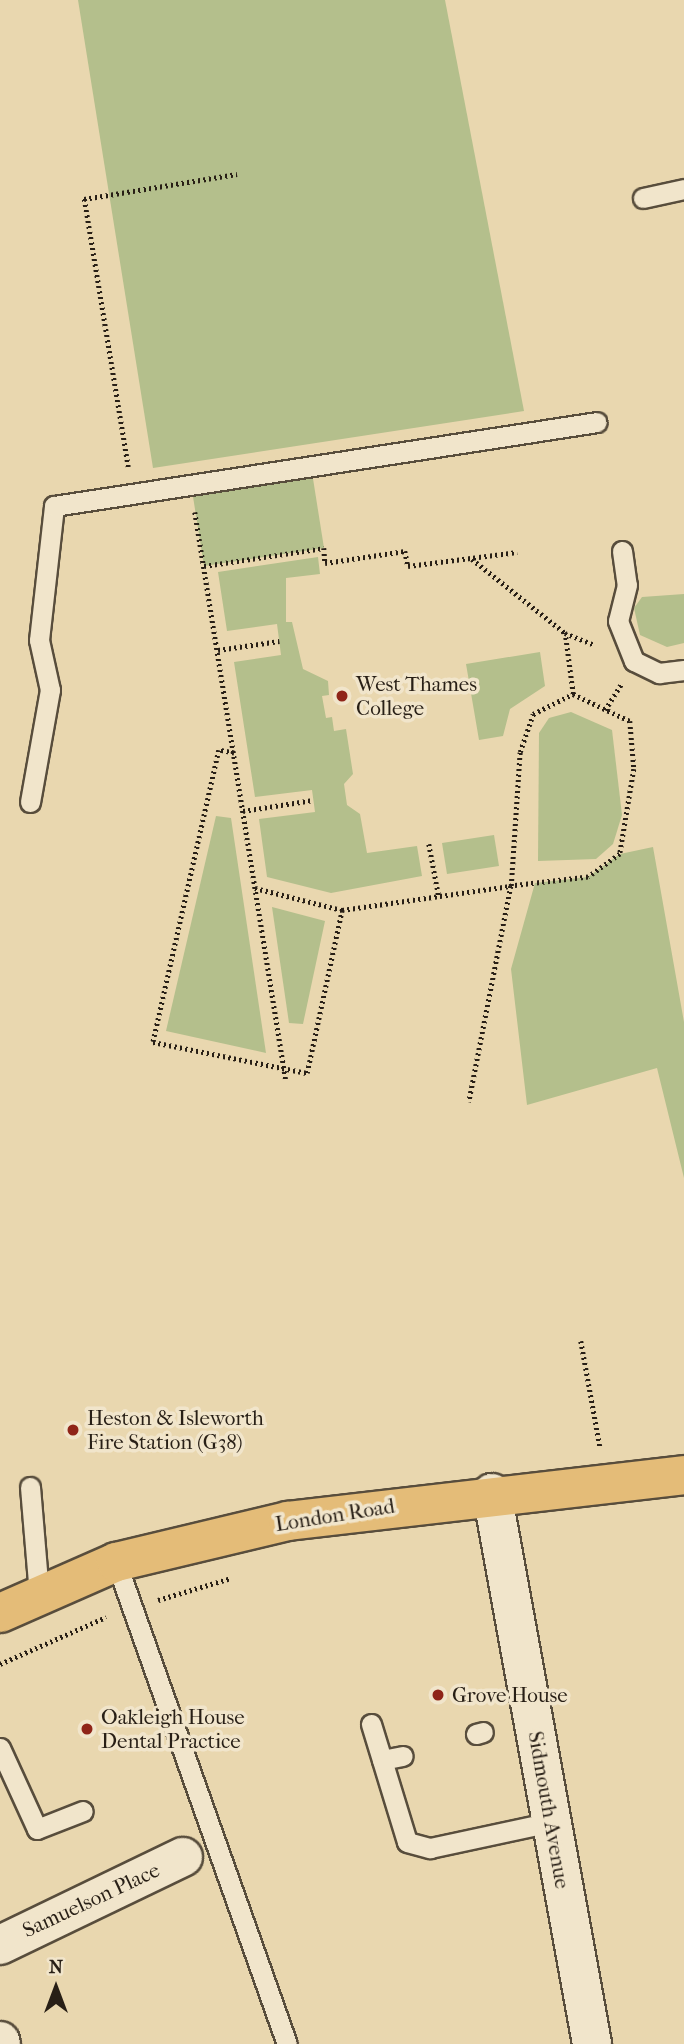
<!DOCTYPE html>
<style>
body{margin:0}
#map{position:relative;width:684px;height:2044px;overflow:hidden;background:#e9d7af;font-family:"IM FELL French Canon",serif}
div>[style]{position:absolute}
.green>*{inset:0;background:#b4bf8c}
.path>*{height:4.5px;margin-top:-2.25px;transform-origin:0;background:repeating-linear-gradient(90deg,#281f16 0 2px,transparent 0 5.5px)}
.roads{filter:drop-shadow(2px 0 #584d3c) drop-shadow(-2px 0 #584d3c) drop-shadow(0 2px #584d3c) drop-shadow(0 -2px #584d3c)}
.service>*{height:19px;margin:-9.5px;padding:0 9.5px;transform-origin:9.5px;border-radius:9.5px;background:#f1e5cb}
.minor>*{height:38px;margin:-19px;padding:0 19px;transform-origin:19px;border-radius:19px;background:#f1e5cb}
.primary>*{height:38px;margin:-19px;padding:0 19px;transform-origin:19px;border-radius:19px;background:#e4bc78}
.dots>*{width:19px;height:19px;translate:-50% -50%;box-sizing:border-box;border:4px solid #f1e5cb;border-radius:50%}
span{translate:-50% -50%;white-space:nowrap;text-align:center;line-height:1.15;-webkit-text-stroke:7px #f1e5cb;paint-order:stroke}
.poi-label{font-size:21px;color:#281f16}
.left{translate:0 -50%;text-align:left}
.street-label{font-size:21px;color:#281f16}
.north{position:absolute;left:21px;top:1953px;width:70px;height:70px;-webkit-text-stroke:5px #f1e5cb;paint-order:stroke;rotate:0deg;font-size:19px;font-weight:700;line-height:28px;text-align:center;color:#281f16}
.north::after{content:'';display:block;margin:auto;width:24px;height:32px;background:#281f16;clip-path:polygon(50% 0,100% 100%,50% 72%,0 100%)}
</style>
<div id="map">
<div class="green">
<i style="clip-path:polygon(78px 0,445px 0,524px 411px,153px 468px)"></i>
<i style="clip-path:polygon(311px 466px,324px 548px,204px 566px,191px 484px)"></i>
<i style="clip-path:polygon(318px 557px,320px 574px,286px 578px,286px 622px,292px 622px,303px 669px,328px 681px,329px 695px,322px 696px,326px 718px,332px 717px,334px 731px,346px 729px,353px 774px,344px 784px,347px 805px,360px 814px,367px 853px,417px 846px,422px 876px,331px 893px,267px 877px,259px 819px,315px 812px,312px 790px,255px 797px,234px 662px,281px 655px,277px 624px,227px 631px,218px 572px)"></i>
<i style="clip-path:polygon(684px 594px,684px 643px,667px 647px,640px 635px,634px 608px,642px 597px)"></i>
<i style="clip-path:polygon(540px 652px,545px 686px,510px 709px,503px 736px,479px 740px,466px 664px)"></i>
<i style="clip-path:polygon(571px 712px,612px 730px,622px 815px,613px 844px,596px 859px,538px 861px,539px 733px,549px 718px)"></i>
<i style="clip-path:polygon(216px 816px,231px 818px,266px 1053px,166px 1031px)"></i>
<i style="clip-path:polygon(494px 835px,499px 866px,447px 874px,442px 843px)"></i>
<i style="clip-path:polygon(653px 847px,684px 1022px,684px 1178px,657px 1068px,527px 1105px,511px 969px,535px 883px,588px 877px,620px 854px)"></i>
<i style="clip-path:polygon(272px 907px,325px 921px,303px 1024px,289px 1023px)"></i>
</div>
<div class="path">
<i style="left:128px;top:467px;width:272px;rotate:-99.3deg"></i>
<i style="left:84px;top:199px;width:155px;rotate:-9.3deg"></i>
<i style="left:195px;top:512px;width:576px;rotate:80.91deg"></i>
<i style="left:472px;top:559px;width:119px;rotate:38.5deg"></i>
<i style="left:204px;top:566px;width:121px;rotate:-8.5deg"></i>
<i style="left:324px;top:548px;width:15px;rotate:86deg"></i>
<i style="left:325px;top:563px;width:81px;rotate:-8.5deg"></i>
<i style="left:405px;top:551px;width:15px;rotate:79deg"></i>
<i style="left:408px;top:566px;width:110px;rotate:-7.3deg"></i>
<i style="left:218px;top:650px;width:62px;rotate:-8.4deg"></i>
<i style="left:573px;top:694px;width:63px;rotate:25.3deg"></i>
<i style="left:630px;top:721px;width:48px;rotate:85.2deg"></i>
<i style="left:634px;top:769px;width:86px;rotate:99.4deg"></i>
<i style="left:620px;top:854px;width:39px;rotate:144deg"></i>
<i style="left:588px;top:877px;width:78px;rotate:173.3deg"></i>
<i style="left:511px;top:886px;width:134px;rotate:-86.2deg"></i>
<i style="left:520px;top:752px;width:40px;rotate:-71.1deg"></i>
<i style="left:533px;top:714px;width:45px;rotate:-26.6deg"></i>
<i style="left:573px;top:694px;width:62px;rotate:-97.5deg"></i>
<i style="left:565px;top:633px;width:32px;rotate:22deg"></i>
<i style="left:605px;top:710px;width:31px;rotate:-58deg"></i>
<i style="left:234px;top:753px;width:15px;rotate:-169deg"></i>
<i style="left:219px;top:750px;width:299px;rotate:102.7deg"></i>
<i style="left:153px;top:1042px;width:157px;rotate:11.4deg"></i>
<i style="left:307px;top:1073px;width:167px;rotate:-77.9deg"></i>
<i style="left:243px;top:811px;width:71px;rotate:-8.9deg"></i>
<i style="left:429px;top:844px;width:54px;rotate:79.3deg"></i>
<i style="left:255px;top:888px;width:90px;rotate:14.2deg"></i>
<i style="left:342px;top:910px;width:171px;rotate:-8.1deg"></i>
<i style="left:511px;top:886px;width:220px;rotate:101deg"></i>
<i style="left:581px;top:1341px;width:108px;rotate:79.8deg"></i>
<i style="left:158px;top:1600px;width:76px;rotate:-16.8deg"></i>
<i style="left:0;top:1664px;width:116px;rotate:-23.9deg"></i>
</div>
<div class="roads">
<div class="service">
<i style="left:643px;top:198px;width:42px;rotate:-12.4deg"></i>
<i style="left:622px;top:551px;width:34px;rotate:82deg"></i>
<i style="left:627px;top:585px;width:37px;rotate:104deg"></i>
<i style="left:618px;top:621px;width:43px;rotate:68.2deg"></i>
<i style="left:634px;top:661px;width:28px;rotate:26deg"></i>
<i style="left:659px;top:673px;width:25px;rotate:-7deg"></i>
<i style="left:30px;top:802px;width:114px;rotate:-79.9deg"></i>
<i style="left:50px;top:690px;width:51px;rotate:-102.4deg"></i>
<i style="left:39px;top:640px;width:135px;rotate:-83.6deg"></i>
<i style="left:54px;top:506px;width:549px;rotate:-8.79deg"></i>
<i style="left:30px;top:1487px;width:107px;rotate:85.2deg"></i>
<i style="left:116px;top:1562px;width:511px;rotate:70.47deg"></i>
<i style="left:371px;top:1724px;width:123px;rotate:73deg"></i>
<i style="left:407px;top:1842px;width:24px;rotate:15deg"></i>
<i style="left:430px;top:1848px;width:124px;rotate:-12.1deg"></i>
<i style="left:476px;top:1734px;width:7px;rotate:-16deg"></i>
<i style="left:0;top:1748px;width:89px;rotate:65.4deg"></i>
<i style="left:37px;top:1829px;width:49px;rotate:-21.4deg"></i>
<i style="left:382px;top:1760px;width:21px;rotate:-11deg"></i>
</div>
<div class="minor">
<i style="left:492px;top:1493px;width:560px;rotate:79.71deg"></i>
<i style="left:0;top:1945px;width:203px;rotate:-25.7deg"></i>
<i style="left:0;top:2041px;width:3px;rotate:72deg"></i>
</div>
<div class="primary">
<i style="left:0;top:1613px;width:127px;rotate:-23.7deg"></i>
<i style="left:116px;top:1562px;width:177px;rotate:-13.4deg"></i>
<i style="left:288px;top:1521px;width:399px;rotate:-6.6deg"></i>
</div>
</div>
<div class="dots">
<i style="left:342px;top:696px;background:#8f2418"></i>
<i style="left:73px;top:1430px;background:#8f2418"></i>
<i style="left:438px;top:1695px;background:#8f2418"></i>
<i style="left:87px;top:1729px;background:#8f2418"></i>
</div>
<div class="poi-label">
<span class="left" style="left:356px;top:696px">West Thames<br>College</span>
<span class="left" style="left:87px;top:1430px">Heston &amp; Isleworth<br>Fire Station (G38)</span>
<span class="left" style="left:452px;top:1695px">Grove House</span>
<span class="left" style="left:101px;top:1729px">Oakleigh House<br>Dental Practice</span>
</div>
<div class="street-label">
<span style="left:335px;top:1515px;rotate:-9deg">London Road</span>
<span style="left:549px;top:1810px;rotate:80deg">Sidmouth Avenue</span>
<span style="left:91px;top:1900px;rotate:-25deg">Samuelson Place</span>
</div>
<div class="north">N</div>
</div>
